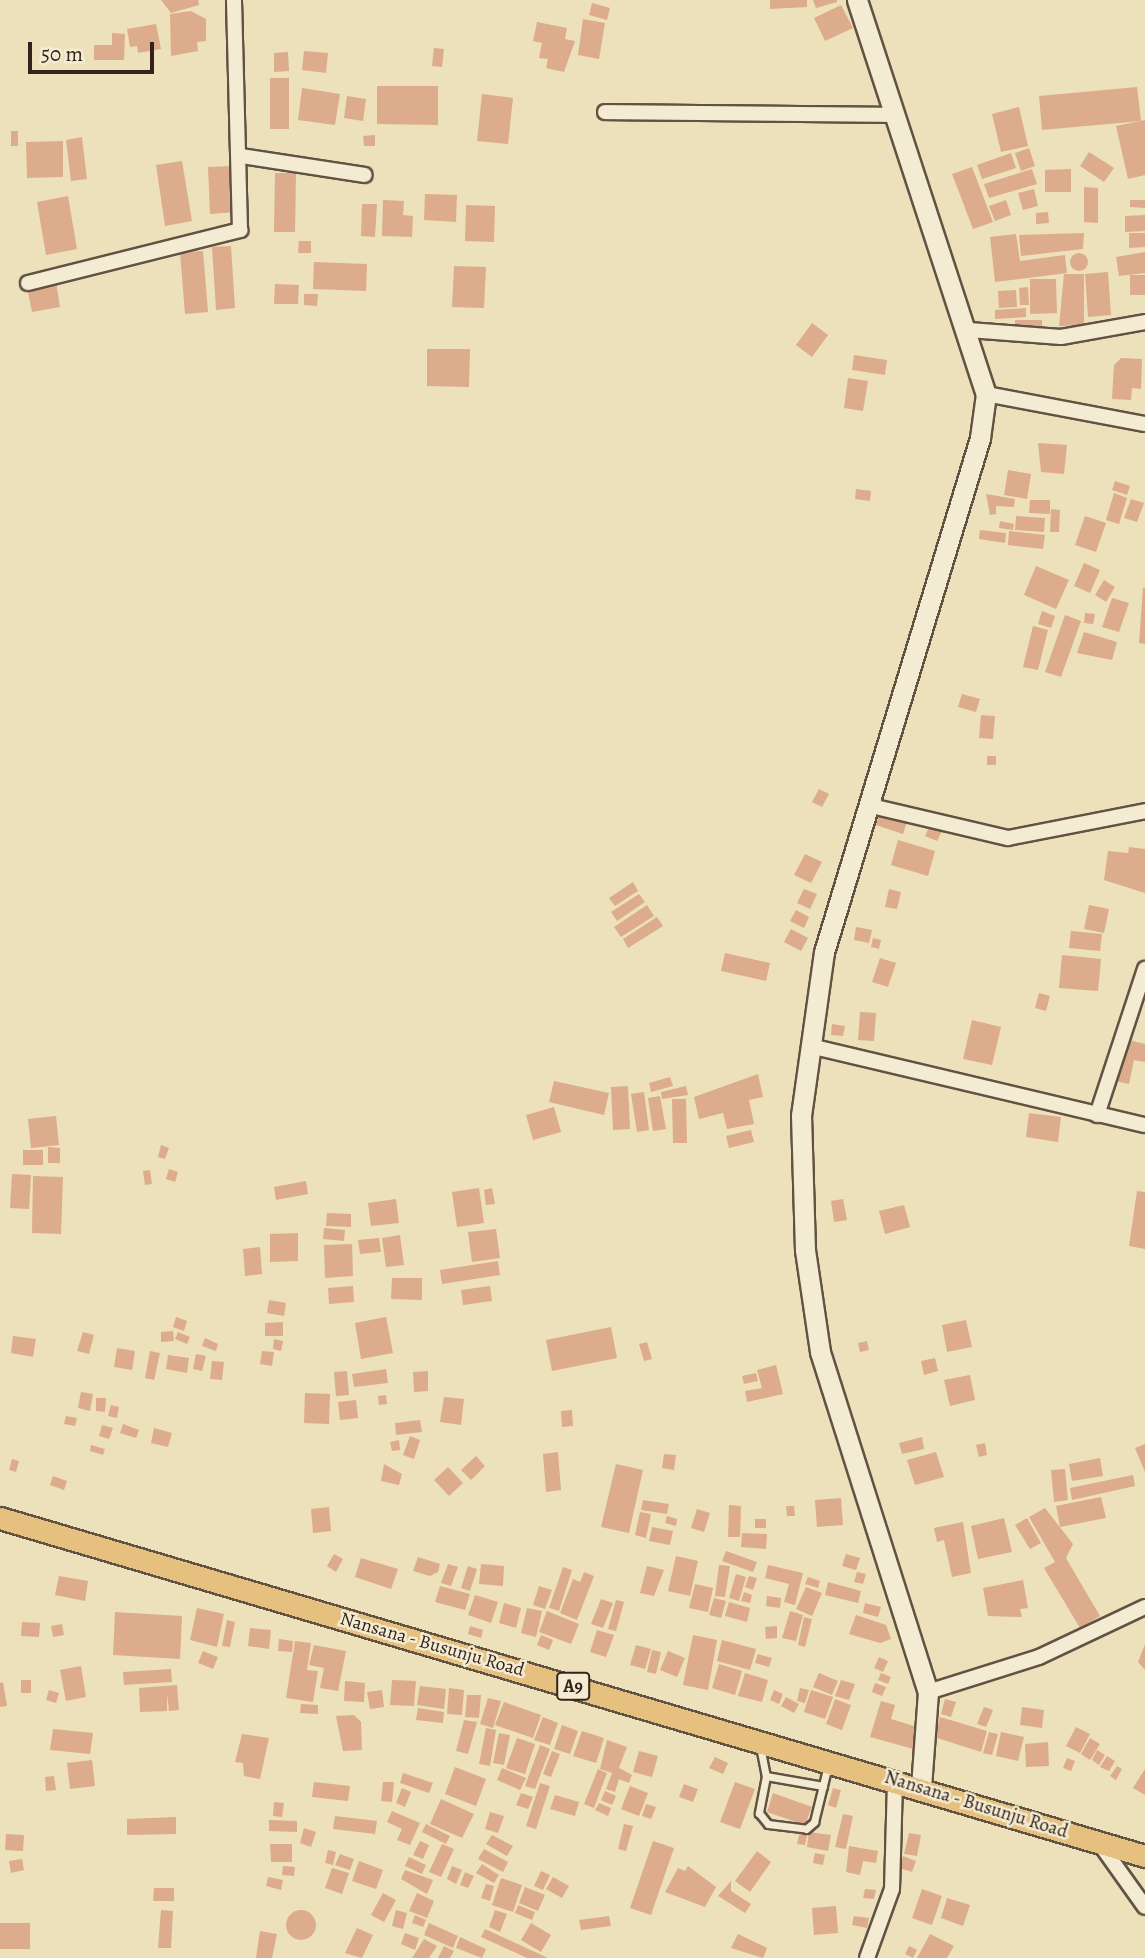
<!DOCTYPE html>
<style>
body{margin:0}
#map{position:relative;width:1145px;height:1958px;overflow:hidden;background:#ede1bb;font-family:Alegreya,serif}
div>[style]{position:absolute}
.building>*{inset:0;background:#dcac8c}
.round{border-radius:50%}
.roads{filter:drop-shadow(2px 0 #625243) drop-shadow(-2px 0 #625243) drop-shadow(0 2px #625243) drop-shadow(0 -2px #625243)}
.lane>*{height:7px;margin:-3.5px;padding:0 3.5px;transform-origin:3.5px;border-radius:3.5px;background:#f3ecd3}
.street>*{height:14px;margin:-7px;padding:0 7px;transform-origin:7px;border-radius:7px;background:#f3ecd3}
.secondary>*{height:19px;margin:-9.5px;padding:0 9.5px;transform-origin:9.5px;border-radius:9.5px;background:#f3ecd3}
.primary>*{height:21px;margin:-10.5px;padding:0 10.5px;transform-origin:10.5px;border-radius:10.5px;background:#e6c07e}
span{translate:-50% -50%;white-space:nowrap;text-align:center;line-height:1.15;-webkit-text-stroke:5px #f3ecd3;paint-order:stroke}
.shield-label span{padding:2px 5px;background:#f3ecd3;border:2px solid;border-radius:5px;-webkit-text-stroke-width:0}
.shield-label{font-size:18px;color:#34231b;font-weight:700}
.street-label{font-size:19px;color:#34231b}
.scale{position:absolute;left:28px;top:42px;width:126px;height:32px;box-sizing:border-box;border:4px solid #34231b;border-top:0;padding-left:9px;font-size:21px;line-height:24px;white-space:nowrap;color:#34231b;-webkit-text-stroke:5px #f3ecd3;paint-order:stroke}
</style>
<div id="map">
<div class="building">
<i style="clip-path:polygon(161px 0,198px 0,199px 5px,171px 13px)"></i>
<i style="clip-path:polygon(770px 0,807px 0,807px 7px,770px 9px)"></i>
<i style="clip-path:polygon(813px 0,837px 0,837px 2px,816px 8px)"></i>
<i style="clip-path:polygon(592px 3px,610px 8px,607px 20px,589px 15px)"></i>
<i style="clip-path:polygon(841px 5px,853px 28px,825px 41px,814px 18px)"></i>
<i style="clip-path:polygon(191px 11px,206px 19px,206px 41px,197px 42px,198px 51px,171px 56px,170px 14px)"></i>
<i style="clip-path:polygon(583px 19px,605px 23px,599px 59px,578px 55px)"></i>
<i style="clip-path:polygon(537px 22px,567px 28px,565px 39px,575px 41px,564px 72px,546px 68px,548px 59px,539px 58px,542px 43px,533px 41px)"></i>
<i style="clip-path:polygon(156px 24px,161px 49px,138px 53px,137px 46px,130px 47px,127px 29px)"></i>
<i style="clip-path:polygon(112px 33px,125px 34px,124px 60px,94px 60px,94px 45px,112px 45px)"></i>
<i style="clip-path:polygon(434px 48px,444px 49px,442px 67px,432px 66px)"></i>
<i style="clip-path:polygon(304px 51px,328px 53px,326px 73px,302px 70px)"></i>
<i style="clip-path:polygon(288px 52px,289px 71px,274px 72px,274px 53px)"></i>
<i style="clip-path:polygon(270px 78px,289px 78px,289px 129px,270px 129px)"></i>
<i style="clip-path:polygon(377px 86px,438px 86px,438px 125px,377px 124px)"></i>
<i style="clip-path:polygon(1137px 87px,1141px 121px,1042px 130px,1039px 96px)"></i>
<i style="clip-path:polygon(302px 88px,340px 94px,335px 125px,298px 120px)"></i>
<i style="clip-path:polygon(482px 94px,513px 98px,508px 144px,477px 141px)"></i>
<i style="clip-path:polygon(347px 96px,366px 99px,363px 121px,344px 118px)"></i>
<i style="clip-path:polygon(1019px 107px,1028px 146px,1001px 152px,992px 114px)"></i>
<i style="clip-path:polygon(1145px 120px,1145px 175px,1128px 179px,1116px 126px)"></i>
<i style="clip-path:polygon(11px 131px,18px 131px,18px 146px,11px 146px)"></i>
<i style="clip-path:polygon(375px 135px,375px 146px,364px 146px,363px 136px)"></i>
<i style="clip-path:polygon(82px 137px,87px 179px,71px 181px,66px 140px)"></i>
<i style="clip-path:polygon(63px 141px,63px 177px,27px 178px,26px 142px)"></i>
<i style="clip-path:polygon(1029px 148px,1035px 166px,1021px 171px,1015px 153px)"></i>
<i style="clip-path:polygon(1089px 152px,1114px 168px,1104px 182px,1080px 166px)"></i>
<i style="clip-path:polygon(1011px 153px,1016px 168px,982px 179px,977px 165px)"></i>
<i style="clip-path:polygon(182px 161px,192px 221px,165px 226px,156px 165px)"></i>
<i style="clip-path:polygon(233px 166px,236px 212px,210px 214px,208px 167px)"></i>
<i style="clip-path:polygon(972px 167px,993px 222px,973px 229px,952px 174px)"></i>
<i style="clip-path:polygon(1032px 169px,1037px 184px,989px 198px,984px 184px)"></i>
<i style="clip-path:polygon(1071px 169px,1071px 192px,1045px 192px,1045px 170px)"></i>
<i style="clip-path:polygon(275px 173px,296px 173px,295px 232px,274px 232px)"></i>
<i style="clip-path:polygon(1084px 187px,1098px 188px,1098px 223px,1084px 222px)"></i>
<i style="clip-path:polygon(1034px 189px,1038px 206px,1023px 210px,1018px 193px)"></i>
<i style="clip-path:polygon(425px 194px,457px 195px,456px 222px,424px 220px)"></i>
<i style="clip-path:polygon(68px 196px,77px 249px,46px 255px,37px 202px)"></i>
<i style="clip-path:polygon(383px 200px,404px 201px,403px 215px,413px 216px,412px 237px,382px 236px)"></i>
<i style="clip-path:polygon(1006px 200px,1011px 215px,995px 221px,989px 206px)"></i>
<i style="clip-path:polygon(1130px 200px,1145px 200px,1145px 208px,1130px 207px)"></i>
<i style="clip-path:polygon(362px 204px,377px 204px,375px 237px,361px 236px)"></i>
<i style="clip-path:polygon(466px 205px,495px 206px,494px 242px,465px 241px)"></i>
<i style="clip-path:polygon(1048px 212px,1049px 223px,1036px 224px,1036px 213px)"></i>
<i style="clip-path:polygon(1145px 215px,1145px 231px,1125px 232px,1125px 216px)"></i>
<i style="clip-path:polygon(1084px 233px,1083px 249px,1021px 256px,1019px 235px)"></i>
<i style="clip-path:polygon(1129px 233px,1145px 233px,1145px 247px,1129px 248px)"></i>
<i style="clip-path:polygon(1016px 234px,1020px 261px,1065px 255px,1067px 273px,995px 282px,990px 237px)"></i>
<i style="clip-path:polygon(299px 241px,311px 241px,311px 253px,298px 253px)"></i>
<i style="clip-path:polygon(231px 246px,235px 308px,216px 310px,212px 247px)"></i>
<i style="clip-path:polygon(203px 251px,208px 312px,185px 314px,180px 252px)"></i>
<i style="clip-path:polygon(1145px 252px,1145px 273px,1119px 276px,1116px 257px)"></i>
<i class="round" style="left:1070px;top:253px;width:18px;height:18px"></i>
<i style="clip-path:polygon(314px 262px,367px 264px,366px 291px,313px 289px)"></i>
<i style="clip-path:polygon(454px 266px,486px 267px,484px 308px,452px 307px)"></i>
<i style="clip-path:polygon(1108px 272px,1111px 315px,1088px 317px,1085px 274px)"></i>
<i style="clip-path:polygon(1064px 274px,1084px 274px,1084px 325px,1059px 326px)"></i>
<i style="clip-path:polygon(1130px 275px,1145px 275px,1145px 295px,1130px 295px)"></i>
<i style="clip-path:polygon(1030px 279px,1056px 279px,1057px 313px,1030px 314px)"></i>
<i style="clip-path:polygon(56px 282px,60px 307px,32px 312px,27px 288px)"></i>
<i style="clip-path:polygon(275px 284px,299px 285px,298px 304px,274px 304px)"></i>
<i style="clip-path:polygon(1028px 287px,1029px 305px,1020px 305px,1019px 288px)"></i>
<i style="clip-path:polygon(1016px 290px,1017px 307px,999px 308px,998px 291px)"></i>
<i style="clip-path:polygon(304px 294px,318px 294px,317px 306px,304px 305px)"></i>
<i style="clip-path:polygon(1026px 308px,1026px 317px,995px 319px,995px 310px)"></i>
<i style="clip-path:polygon(1015px 320px,1042px 320px,1042px 332px,1015px 332px)"></i>
<i style="clip-path:polygon(812px 323px,828px 335px,812px 357px,796px 345px)"></i>
<i style="clip-path:polygon(427px 349px,470px 349px,469px 387px,427px 386px)"></i>
<i style="clip-path:polygon(854px 355px,887px 360px,885px 375px,852px 370px)"></i>
<i style="clip-path:polygon(1121px 358px,1142px 359px,1141px 389px,1132px 388px,1131px 400px,1112px 399px,1114px 365px)"></i>
<i style="clip-path:polygon(848px 378px,868px 381px,863px 411px,844px 408px)"></i>
<i style="clip-path:polygon(1038px 443px,1067px 445px,1064px 474px,1041px 472px)"></i>
<i style="clip-path:polygon(1008px 470px,1031px 474px,1027px 499px,1004px 495px)"></i>
<i style="clip-path:polygon(1115px 481px,1130px 486px,1127px 495px,1112px 490px)"></i>
<i style="clip-path:polygon(856px 489px,871px 491px,870px 501px,855px 499px)"></i>
<i style="clip-path:polygon(1114px 493px,1127px 498px,1119px 524px,1106px 520px)"></i>
<i style="clip-path:polygon(986px 494px,1015px 499px,1014px 507px,996px 506px,996px 514px,990px 515px)"></i>
<i style="clip-path:polygon(1131px 499px,1144px 503px,1137px 522px,1124px 518px)"></i>
<i style="clip-path:polygon(1030px 500px,1050px 500px,1050px 514px,1029px 513px)"></i>
<i style="clip-path:polygon(1051px 509px,1060px 510px,1059px 532px,1050px 532px)"></i>
<i style="clip-path:polygon(1016px 516px,1045px 518px,1044px 532px,1015px 530px)"></i>
<i style="clip-path:polygon(1085px 516px,1106px 523px,1096px 552px,1075px 545px)"></i>
<i style="clip-path:polygon(1000px 521px,1014px 524px,1013px 530px,999px 528px)"></i>
<i style="clip-path:polygon(980px 530px,1006px 533px,1005px 543px,979px 539px)"></i>
<i style="clip-path:polygon(1009px 531px,1045px 535px,1043px 549px,1008px 545px)"></i>
<i style="clip-path:polygon(1084px 563px,1100px 570px,1090px 593px,1074px 586px)"></i>
<i style="clip-path:polygon(1036px 566px,1069px 580px,1056px 609px,1024px 595px)"></i>
<i style="clip-path:polygon(1104px 580px,1115px 587px,1106px 602px,1095px 595px)"></i>
<i style="clip-path:polygon(1143px 588px,1145px 588px,1145px 644px,1139px 643px)"></i>
<i style="clip-path:polygon(1112px 598px,1129px 603px,1119px 632px,1102px 627px)"></i>
<i style="clip-path:polygon(1042px 611px,1055px 616px,1051px 628px,1038px 624px)"></i>
<i style="clip-path:polygon(1085px 613px,1095px 614px,1093px 624px,1084px 623px)"></i>
<i style="clip-path:polygon(1065px 615px,1081px 621px,1061px 677px,1045px 672px)"></i>
<i style="clip-path:polygon(1033px 626px,1048px 630px,1038px 670px,1023px 667px)"></i>
<i style="clip-path:polygon(1084px 632px,1117px 642px,1112px 660px,1077px 653px)"></i>
<i style="clip-path:polygon(962px 694px,980px 699px,976px 712px,958px 707px)"></i>
<i style="clip-path:polygon(981px 715px,995px 716px,993px 739px,979px 738px)"></i>
<i style="clip-path:polygon(987px 756px,996px 756px,996px 765px,987px 765px)"></i>
<i style="clip-path:polygon(819px 789px,829px 794px,822px 807px,812px 802px)"></i>
<i style="clip-path:polygon(880px 813px,907px 822px,903px 834px,876px 825px)"></i>
<i style="clip-path:polygon(930px 825px,942px 831px,937px 841px,925px 836px)"></i>
<i style="clip-path:polygon(898px 840px,935px 851px,928px 876px,891px 865px)"></i>
<i style="clip-path:polygon(1129px 847px,1145px 849px,1145px 893px,1104px 880px,1108px 851px,1128px 853px)"></i>
<i style="clip-path:polygon(805px 854px,822px 862px,811px 883px,794px 875px)"></i>
<i style="clip-path:polygon(633px 882px,638px 891px,615px 906px,609px 898px)"></i>
<i style="clip-path:polygon(804px 889px,817px 894px,810px 909px,797px 903px)"></i>
<i style="clip-path:polygon(889px 889px,901px 892px,897px 909px,885px 907px)"></i>
<i style="clip-path:polygon(639px 894px,645px 902px,617px 921px,611px 912px)"></i>
<i style="clip-path:polygon(647px 905px,654px 916px,621px 937px,614px 927px)"></i>
<i style="clip-path:polygon(1089px 905px,1109px 909px,1104px 933px,1084px 929px)"></i>
<i style="clip-path:polygon(796px 910px,809px 917px,804px 928px,790px 921px)"></i>
<i style="clip-path:polygon(657px 917px,663px 926px,628px 948px,623px 939px)"></i>
<i style="clip-path:polygon(856px 927px,872px 930px,869px 943px,854px 940px)"></i>
<i style="clip-path:polygon(791px 929px,808px 938px,801px 951px,784px 942px)"></i>
<i style="clip-path:polygon(1071px 931px,1102px 934px,1100px 951px,1069px 948px)"></i>
<i style="clip-path:polygon(873px 938px,881px 940px,879px 949px,871px 947px)"></i>
<i style="clip-path:polygon(725px 953px,770px 963px,766px 981px,721px 971px)"></i>
<i style="clip-path:polygon(1062px 955px,1101px 959px,1098px 991px,1059px 988px)"></i>
<i style="clip-path:polygon(880px 958px,896px 963px,888px 987px,872px 982px)"></i>
<i style="clip-path:polygon(1039px 993px,1050px 996px,1046px 1011px,1035px 1008px)"></i>
<i style="clip-path:polygon(860px 1012px,876px 1013px,874px 1041px,858px 1040px)"></i>
<i style="clip-path:polygon(972px 1020px,1001px 1027px,992px 1065px,963px 1059px)"></i>
<i style="clip-path:polygon(832px 1024px,845px 1026px,843px 1036px,831px 1035px)"></i>
<i style="clip-path:polygon(1124px 1039px,1145px 1044px,1145px 1062px,1134px 1060px,1129px 1084px,1115px 1081px)"></i>
<i style="clip-path:polygon(758px 1074px,763px 1097px,749px 1100px,754px 1124px,727px 1129px,723px 1113px,699px 1119px,694px 1097px)"></i>
<i style="clip-path:polygon(670px 1077px,673px 1086px,651px 1092px,649px 1083px)"></i>
<i style="clip-path:polygon(554px 1081px,609px 1093px,604px 1115px,549px 1102px)"></i>
<i style="clip-path:polygon(628px 1086px,630px 1129px,613px 1130px,611px 1087px)"></i>
<i style="clip-path:polygon(686px 1086px,688px 1095px,662px 1099px,661px 1092px)"></i>
<i style="clip-path:polygon(644px 1092px,649px 1130px,637px 1132px,631px 1094px)"></i>
<i style="clip-path:polygon(660px 1096px,666px 1129px,653px 1131px,648px 1098px)"></i>
<i style="clip-path:polygon(672px 1099px,686px 1099px,687px 1143px,673px 1143px)"></i>
<i style="clip-path:polygon(554px 1107px,561px 1132px,533px 1140px,526px 1115px)"></i>
<i style="clip-path:polygon(1029px 1113px,1061px 1117px,1058px 1142px,1026px 1137px)"></i>
<i style="clip-path:polygon(56px 1116px,59px 1145px,31px 1148px,28px 1119px)"></i>
<i style="clip-path:polygon(751px 1130px,754px 1142px,729px 1148px,726px 1136px)"></i>
<i style="clip-path:polygon(161px 1145px,169px 1148px,165px 1159px,158px 1157px)"></i>
<i style="clip-path:polygon(48px 1147px,60px 1148px,60px 1163px,48px 1163px)"></i>
<i style="clip-path:polygon(23px 1150px,43px 1150px,43px 1165px,23px 1165px)"></i>
<i style="clip-path:polygon(169px 1169px,178px 1172px,175px 1182px,166px 1179px)"></i>
<i style="clip-path:polygon(150px 1170px,152px 1184px,145px 1185px,143px 1171px)"></i>
<i style="clip-path:polygon(12px 1174px,31px 1175px,29px 1209px,10px 1208px)"></i>
<i style="clip-path:polygon(33px 1176px,63px 1177px,61px 1234px,32px 1233px)"></i>
<i style="clip-path:polygon(306px 1181px,308px 1194px,276px 1200px,274px 1187px)"></i>
<i style="clip-path:polygon(479px 1188px,484px 1223px,457px 1227px,452px 1192px)"></i>
<i style="clip-path:polygon(492px 1188px,495px 1204px,486px 1205px,484px 1190px)"></i>
<i style="clip-path:polygon(1137px 1191px,1145px 1192px,1145px 1249px,1129px 1246px)"></i>
<i style="clip-path:polygon(396px 1199px,399px 1223px,371px 1226px,368px 1203px)"></i>
<i style="clip-path:polygon(843px 1199px,847px 1220px,834px 1222px,831px 1201px)"></i>
<i style="clip-path:polygon(904px 1205px,910px 1227px,885px 1234px,879px 1211px)"></i>
<i style="clip-path:polygon(327px 1213px,351px 1214px,351px 1227px,326px 1226px)"></i>
<i style="clip-path:polygon(324px 1228px,345px 1230px,344px 1241px,323px 1239px)"></i>
<i style="clip-path:polygon(496px 1229px,500px 1258px,472px 1262px,468px 1232px)"></i>
<i style="clip-path:polygon(298px 1233px,298px 1261px,270px 1262px,270px 1234px)"></i>
<i style="clip-path:polygon(400px 1235px,404px 1265px,386px 1267px,382px 1238px)"></i>
<i style="clip-path:polygon(379px 1238px,381px 1252px,360px 1254px,358px 1240px)"></i>
<i style="clip-path:polygon(352px 1244px,353px 1276px,325px 1278px,324px 1245px)"></i>
<i style="clip-path:polygon(260px 1247px,262px 1274px,245px 1276px,243px 1249px)"></i>
<i style="clip-path:polygon(498px 1261px,500px 1275px,442px 1284px,440px 1270px)"></i>
<i style="clip-path:polygon(392px 1278px,422px 1278px,422px 1300px,391px 1299px)"></i>
<i style="clip-path:polygon(353px 1286px,354px 1302px,329px 1304px,328px 1288px)"></i>
<i style="clip-path:polygon(490px 1286px,492px 1301px,463px 1305px,461px 1290px)"></i>
<i style="clip-path:polygon(269px 1300px,286px 1303px,284px 1316px,267px 1313px)"></i>
<i style="clip-path:polygon(176px 1317px,187px 1321px,184px 1331px,173px 1327px)"></i>
<i style="clip-path:polygon(386px 1317px,393px 1353px,361px 1359px,355px 1323px)"></i>
<i style="clip-path:polygon(966px 1320px,972px 1347px,947px 1352px,942px 1325px)"></i>
<i style="clip-path:polygon(283px 1322px,283px 1336px,265px 1336px,265px 1323px)"></i>
<i style="clip-path:polygon(611px 1327px,617px 1358px,552px 1371px,546px 1340px)"></i>
<i style="clip-path:polygon(173px 1331px,174px 1341px,161px 1342px,161px 1332px)"></i>
<i style="clip-path:polygon(83px 1332px,94px 1335px,89px 1354px,77px 1351px)"></i>
<i style="clip-path:polygon(178px 1332px,190px 1337px,187px 1344px,175px 1339px)"></i>
<i style="clip-path:polygon(13px 1336px,36px 1339px,33px 1357px,11px 1353px)"></i>
<i style="clip-path:polygon(205px 1338px,218px 1344px,216px 1351px,202px 1346px)"></i>
<i style="clip-path:polygon(274px 1339px,283px 1341px,281px 1351px,273px 1349px)"></i>
<i style="clip-path:polygon(867px 1341px,869px 1350px,860px 1352px,858px 1343px)"></i>
<i style="clip-path:polygon(647px 1342px,652px 1359px,644px 1361px,639px 1344px)"></i>
<i style="clip-path:polygon(117px 1348px,135px 1351px,132px 1370px,114px 1367px)"></i>
<i style="clip-path:polygon(150px 1351px,160px 1353px,154px 1380px,145px 1378px)"></i>
<i style="clip-path:polygon(262px 1351px,274px 1352px,272px 1366px,260px 1364px)"></i>
<i style="clip-path:polygon(196px 1354px,206px 1356px,202px 1371px,193px 1369px)"></i>
<i style="clip-path:polygon(168px 1355px,189px 1358px,187px 1373px,166px 1369px)"></i>
<i style="clip-path:polygon(935px 1358px,938px 1371px,924px 1375px,921px 1361px)"></i>
<i style="clip-path:polygon(212px 1361px,224px 1362px,222px 1380px,210px 1379px)"></i>
<i style="clip-path:polygon(776px 1365px,783px 1394px,747px 1402px,745px 1391px,762px 1388px,757px 1370px)"></i>
<i style="clip-path:polygon(386px 1369px,388px 1383px,354px 1387px,352px 1374px)"></i>
<i style="clip-path:polygon(347px 1371px,349px 1395px,336px 1396px,334px 1372px)"></i>
<i style="clip-path:polygon(428px 1371px,428px 1391px,414px 1392px,413px 1372px)"></i>
<i style="clip-path:polygon(756px 1373px,758px 1381px,744px 1384px,742px 1376px)"></i>
<i style="clip-path:polygon(970px 1375px,975px 1400px,950px 1406px,944px 1380px)"></i>
<i style="clip-path:polygon(81px 1392px,93px 1394px,90px 1411px,78px 1408px)"></i>
<i style="clip-path:polygon(305px 1393px,330px 1394px,329px 1424px,304px 1423px)"></i>
<i style="clip-path:polygon(386px 1395px,387px 1404px,379px 1405px,378px 1396px)"></i>
<i style="clip-path:polygon(444px 1397px,464px 1399px,461px 1425px,440px 1422px)"></i>
<i style="clip-path:polygon(96px 1398px,106px 1398px,105px 1412px,96px 1411px)"></i>
<i style="clip-path:polygon(356px 1400px,358px 1418px,340px 1420px,338px 1402px)"></i>
<i style="clip-path:polygon(111px 1405px,119px 1407px,117px 1418px,108px 1416px)"></i>
<i style="clip-path:polygon(572px 1410px,573px 1426px,562px 1427px,561px 1411px)"></i>
<i style="clip-path:polygon(66px 1416px,77px 1418px,75px 1426px,64px 1424px)"></i>
<i style="clip-path:polygon(420px 1420px,422px 1432px,396px 1435px,395px 1423px)"></i>
<i style="clip-path:polygon(123px 1424px,139px 1430px,136px 1438px,120px 1433px)"></i>
<i style="clip-path:polygon(102px 1425px,113px 1428px,109px 1439px,99px 1436px)"></i>
<i style="clip-path:polygon(154px 1428px,172px 1433px,168px 1447px,151px 1443px)"></i>
<i style="clip-path:polygon(410px 1436px,420px 1440px,414px 1459px,403px 1455px)"></i>
<i style="clip-path:polygon(922px 1437px,924px 1449px,902px 1454px,899px 1443px)"></i>
<i style="clip-path:polygon(399px 1440px,400px 1450px,392px 1451px,390px 1442px)"></i>
<i style="clip-path:polygon(985px 1443px,987px 1455px,979px 1457px,976px 1445px)"></i>
<i style="clip-path:polygon(1145px 1444px,1145px 1472px,1135px 1448px)"></i>
<i style="clip-path:polygon(91px 1445px,105px 1449px,103px 1455px,90px 1451px)"></i>
<i style="clip-path:polygon(558px 1452px,561px 1490px,546px 1492px,543px 1454px)"></i>
<i style="clip-path:polygon(936px 1452px,944px 1477px,915px 1485px,907px 1460px)"></i>
<i style="clip-path:polygon(664px 1454px,676px 1455px,674px 1470px,662px 1468px)"></i>
<i style="clip-path:polygon(476px 1456px,485px 1466px,471px 1480px,461px 1470px)"></i>
<i style="clip-path:polygon(1100px 1458px,1103px 1476px,1072px 1481px,1069px 1464px)"></i>
<i style="clip-path:polygon(12px 1459px,19px 1461px,16px 1472px,9px 1470px)"></i>
<i style="clip-path:polygon(384px 1464px,402px 1474px,399px 1485px,381px 1481px)"></i>
<i style="clip-path:polygon(616px 1464px,643px 1470px,629px 1533px,601px 1527px)"></i>
<i style="clip-path:polygon(448px 1467px,463px 1483px,449px 1496px,434px 1480px)"></i>
<i style="clip-path:polygon(1065px 1469px,1068px 1500px,1054px 1502px,1051px 1470px)"></i>
<i style="clip-path:polygon(1133px 1475px,1135px 1486px,1072px 1500px,1070px 1488px)"></i>
<i style="clip-path:polygon(53px 1476px,67px 1481px,64px 1490px,50px 1485px)"></i>
<i style="clip-path:polygon(1101px 1497px,1106px 1518px,1060px 1527px,1056px 1506px)"></i>
<i style="clip-path:polygon(841px 1498px,843px 1525px,817px 1527px,815px 1500px)"></i>
<i style="clip-path:polygon(643px 1500px,669px 1504px,667px 1514px,641px 1510px)"></i>
<i style="clip-path:polygon(729px 1505px,741px 1506px,740px 1537px,728px 1537px)"></i>
<i style="clip-path:polygon(786px 1506px,794px 1506px,795px 1516px,787px 1516px)"></i>
<i style="clip-path:polygon(329px 1507px,331px 1531px,313px 1533px,311px 1509px)"></i>
<i style="clip-path:polygon(1045px 1508px,1073px 1544px,1066px 1558px,1100px 1616px,1080px 1628px,1044px 1568px,1055px 1562px,1029px 1517px)"></i>
<i style="clip-path:polygon(697px 1509px,710px 1513px,704px 1532px,691px 1528px)"></i>
<i style="clip-path:polygon(640px 1512px,651px 1514px,646px 1538px,635px 1535px)"></i>
<i style="clip-path:polygon(667px 1516px,677px 1519px,676px 1526px,665px 1523px)"></i>
<i style="clip-path:polygon(1004px 1518px,1012px 1552px,978px 1559px,971px 1526px)"></i>
<i style="clip-path:polygon(1027px 1518px,1041px 1543px,1030px 1549px,1015px 1525px)"></i>
<i style="clip-path:polygon(755px 1519px,766px 1519px,766px 1528px,755px 1528px)"></i>
<i style="clip-path:polygon(963px 1522px,971px 1573px,952px 1577px,944px 1540px,937px 1542px,934px 1528px)"></i>
<i style="clip-path:polygon(652px 1527px,673px 1531px,670px 1545px,649px 1541px)"></i>
<i style="clip-path:polygon(742px 1533px,767px 1534px,766px 1549px,741px 1547px)"></i>
<i style="clip-path:polygon(726px 1551px,757px 1562px,753px 1572px,722px 1561px)"></i>
<i style="clip-path:polygon(334px 1554px,343px 1559px,336px 1572px,327px 1566px)"></i>
<i style="clip-path:polygon(846px 1554px,860px 1558px,856px 1570px,842px 1566px)"></i>
<i style="clip-path:polygon(676px 1556px,698px 1561px,690px 1596px,668px 1591px)"></i>
<i style="clip-path:polygon(418px 1557px,440px 1564px,438px 1572px,430px 1576px,413px 1571px)"></i>
<i style="clip-path:polygon(361px 1558px,398px 1569px,391px 1589px,355px 1577px)"></i>
<i style="clip-path:polygon(448px 1564px,458px 1567px,451px 1586px,441px 1583px)"></i>
<i style="clip-path:polygon(481px 1564px,504px 1566px,503px 1586px,479px 1584px)"></i>
<i style="clip-path:polygon(719px 1565px,730px 1566px,725px 1597px,715px 1596px)"></i>
<i style="clip-path:polygon(768px 1565px,803px 1573px,795px 1605px,784px 1602px,789px 1584px,765px 1578px)"></i>
<i style="clip-path:polygon(468px 1566px,477px 1569px,470px 1591px,461px 1588px)"></i>
<i style="clip-path:polygon(647px 1566px,664px 1570px,654px 1596px,640px 1593px)"></i>
<i style="clip-path:polygon(563px 1567px,572px 1570px,559px 1611px,549px 1608px)"></i>
<i style="clip-path:polygon(584px 1572px,594px 1576px,577px 1620px,560px 1613px,573px 1579px,580px 1582px)"></i>
<i style="clip-path:polygon(857px 1572px,866px 1574px,863px 1584px,854px 1582px)"></i>
<i style="clip-path:polygon(736px 1574px,746px 1577px,739px 1601px,729px 1598px)"></i>
<i style="clip-path:polygon(59px 1576px,88px 1581px,85px 1601px,55px 1595px)"></i>
<i style="clip-path:polygon(749px 1576px,757px 1578px,753px 1590px,745px 1587px)"></i>
<i style="clip-path:polygon(808px 1577px,820px 1581px,818px 1588px,805px 1584px)"></i>
<i style="clip-path:polygon(1023px 1580px,1028px 1608px,1020px 1609px,1022px 1617px,988px 1616px,983px 1588px)"></i>
<i style="clip-path:polygon(828px 1582px,861px 1591px,858px 1603px,825px 1595px)"></i>
<i style="clip-path:polygon(695px 1584px,713px 1588px,708px 1612px,689px 1608px)"></i>
<i style="clip-path:polygon(440px 1586px,470px 1594px,465px 1610px,435px 1602px)"></i>
<i style="clip-path:polygon(539px 1586px,552px 1590px,545px 1609px,533px 1605px)"></i>
<i style="clip-path:polygon(806px 1587px,822px 1593px,812px 1616px,796px 1609px)"></i>
<i style="clip-path:polygon(744px 1592px,752px 1595px,750px 1603px,741px 1601px)"></i>
<i style="clip-path:polygon(475px 1595px,498px 1602px,491px 1623px,468px 1615px)"></i>
<i style="clip-path:polygon(767px 1596px,781px 1598px,780px 1608px,766px 1606px)"></i>
<i style="clip-path:polygon(714px 1598px,726px 1601px,721px 1618px,709px 1615px)"></i>
<i style="clip-path:polygon(601px 1599px,613px 1603px,603px 1628px,591px 1624px)"></i>
<i style="clip-path:polygon(616px 1600px,624px 1602px,616px 1631px,608px 1629px)"></i>
<i style="clip-path:polygon(729px 1602px,750px 1608px,747px 1622px,725px 1616px)"></i>
<i style="clip-path:polygon(504px 1603px,521px 1608px,516px 1628px,499px 1623px)"></i>
<i style="clip-path:polygon(865px 1603px,881px 1607px,878px 1617px,863px 1613px)"></i>
<i style="clip-path:polygon(197px 1608px,224px 1614px,217px 1647px,190px 1640px)"></i>
<i style="clip-path:polygon(527px 1608px,542px 1611px,536px 1637px,521px 1633px)"></i>
<i style="clip-path:polygon(547px 1611px,579px 1624px,571px 1644px,539px 1632px)"></i>
<i style="clip-path:polygon(790px 1611px,803px 1615px,796px 1641px,782px 1638px)"></i>
<i style="clip-path:polygon(115px 1612px,182px 1616px,180px 1659px,113px 1655px)"></i>
<i style="clip-path:polygon(856px 1615px,886px 1625px,891px 1639px,880px 1643px,849px 1634px)"></i>
<i style="clip-path:polygon(804px 1617px,812px 1619px,805px 1647px,798px 1645px)"></i>
<i style="clip-path:polygon(227px 1620px,235px 1622px,230px 1647px,222px 1646px)"></i>
<i style="clip-path:polygon(22px 1622px,40px 1623px,39px 1637px,21px 1636px)"></i>
<i style="clip-path:polygon(62px 1624px,64px 1635px,53px 1637px,51px 1626px)"></i>
<i style="clip-path:polygon(470px 1626px,483px 1630px,481px 1638px,468px 1634px)"></i>
<i style="clip-path:polygon(777px 1626px,777px 1638px,766px 1639px,765px 1627px)"></i>
<i style="clip-path:polygon(250px 1628px,271px 1630px,269px 1649px,248px 1646px)"></i>
<i style="clip-path:polygon(597px 1630px,614px 1635px,606px 1657px,590px 1652px)"></i>
<i style="clip-path:polygon(541px 1635px,553px 1640px,549px 1650px,537px 1645px)"></i>
<i style="clip-path:polygon(693px 1635px,717px 1640px,708px 1690px,683px 1685px)"></i>
<i style="clip-path:polygon(279px 1639px,293px 1641px,292px 1652px,278px 1651px)"></i>
<i style="clip-path:polygon(722px 1640px,756px 1649px,750px 1670px,717px 1661px)"></i>
<i style="clip-path:polygon(295px 1641px,311px 1643px,307px 1670px,318px 1671px,313px 1702px,286px 1698px)"></i>
<i style="clip-path:polygon(1145px 1644px,1145px 1670px,1138px 1662px)"></i>
<i style="clip-path:polygon(314px 1645px,346px 1651px,338px 1691px,320px 1688px,324px 1668px,309px 1665px)"></i>
<i style="clip-path:polygon(636px 1645px,651px 1649px,645px 1669px,630px 1665px)"></i>
<i style="clip-path:polygon(652px 1650px,661px 1652px,656px 1674px,647px 1672px)"></i>
<i style="clip-path:polygon(203px 1651px,218px 1657px,213px 1669px,198px 1663px)"></i>
<i style="clip-path:polygon(668px 1651px,685px 1658px,677px 1677px,660px 1670px)"></i>
<i style="clip-path:polygon(758px 1654px,772px 1658px,769px 1667px,755px 1663px)"></i>
<i style="clip-path:polygon(879px 1657px,888px 1661px,883px 1672px,874px 1668px)"></i>
<i style="clip-path:polygon(719px 1664px,742px 1671px,735px 1695px,712px 1688px)"></i>
<i style="clip-path:polygon(81px 1666px,86px 1697px,66px 1701px,60px 1670px)"></i>
<i style="clip-path:polygon(171px 1669px,172px 1682px,124px 1685px,123px 1672px)"></i>
<i style="clip-path:polygon(745px 1673px,768px 1680px,762px 1702px,738px 1696px)"></i>
<i style="clip-path:polygon(819px 1673px,838px 1681px,832px 1695px,813px 1687px)"></i>
<i style="clip-path:polygon(881px 1673px,891px 1677px,888px 1684px,878px 1680px)"></i>
<i style="clip-path:polygon(21px 1680px,31px 1680px,31px 1693px,21px 1693px)"></i>
<i style="clip-path:polygon(392px 1680px,416px 1681px,414px 1706px,390px 1705px)"></i>
<i style="clip-path:polygon(841px 1680px,855px 1684px,849px 1700px,835px 1696px)"></i>
<i style="clip-path:polygon(345px 1681px,365px 1683px,364px 1702px,344px 1701px)"></i>
<i style="clip-path:polygon(3px 1682px,7px 1706px,0 1707px,0 1683px)"></i>
<i style="clip-path:polygon(875px 1683px,886px 1687px,882px 1696px,872px 1692px)"></i>
<i style="clip-path:polygon(177px 1685px,179px 1710px,169px 1711px,167px 1694px,167px 1711px,140px 1712px,139px 1688px)"></i>
<i style="clip-path:polygon(420px 1686px,446px 1689px,444px 1709px,417px 1705px)"></i>
<i style="clip-path:polygon(449px 1688px,464px 1690px,462px 1715px,447px 1714px)"></i>
<i style="clip-path:polygon(800px 1688px,809px 1690px,805px 1703px,797px 1701px)"></i>
<i style="clip-path:polygon(49px 1690px,59px 1693px,56px 1703px,46px 1700px)"></i>
<i style="clip-path:polygon(382px 1690px,384px 1707px,370px 1709px,367px 1692px)"></i>
<i style="clip-path:polygon(774px 1690px,783px 1694px,779px 1704px,770px 1700px)"></i>
<i style="clip-path:polygon(811px 1690px,833px 1697px,825px 1719px,804px 1712px)"></i>
<i style="clip-path:polygon(467px 1695px,481px 1695px,479px 1718px,465px 1717px)"></i>
<i style="clip-path:polygon(786px 1697px,799px 1704px,794px 1713px,781px 1706px)"></i>
<i style="clip-path:polygon(488px 1698px,501px 1701px,493px 1728px,480px 1724px)"></i>
<i style="clip-path:polygon(835px 1699px,851px 1705px,842px 1730px,826px 1724px)"></i>
<i style="clip-path:polygon(945px 1699px,956px 1702px,951px 1717px,941px 1714px)"></i>
<i style="clip-path:polygon(881px 1701px,895px 1705px,891px 1719px,930px 1731px,924px 1752px,870px 1737px)"></i>
<i style="clip-path:polygon(504px 1702px,541px 1715px,533px 1738px,495px 1725px)"></i>
<i style="clip-path:polygon(301px 1704px,318px 1705px,318px 1714px,300px 1713px)"></i>
<i style="clip-path:polygon(984px 1707px,993px 1710px,986px 1727px,977px 1724px)"></i>
<i style="clip-path:polygon(1022px 1707px,1044px 1710px,1042px 1728px,1020px 1725px)"></i>
<i style="clip-path:polygon(418px 1708px,444px 1712px,443px 1723px,416px 1720px)"></i>
<i style="clip-path:polygon(354px 1715px,361px 1722px,362px 1750px,343px 1751px,336px 1716px)"></i>
<i style="clip-path:polygon(543px 1717px,558px 1723px,550px 1745px,534px 1740px)"></i>
<i style="clip-path:polygon(940px 1717px,987px 1731px,981px 1752px,934px 1737px)"></i>
<i style="clip-path:polygon(464px 1720px,477px 1722px,468px 1754px,456px 1751px)"></i>
<i style="clip-path:polygon(562px 1725px,578px 1731px,570px 1754px,554px 1749px)"></i>
<i style="clip-path:polygon(1076px 1727px,1090px 1734px,1080px 1753px,1066px 1746px)"></i>
<i style="clip-path:polygon(486px 1728px,496px 1730px,490px 1766px,479px 1764px)"></i>
<i style="clip-path:polygon(53px 1729px,93px 1733px,90px 1754px,50px 1750px)"></i>
<i style="clip-path:polygon(582px 1731px,604px 1738px,596px 1763px,573px 1756px)"></i>
<i style="clip-path:polygon(989px 1732px,998px 1734px,992px 1755px,983px 1753px)"></i>
<i style="clip-path:polygon(1001px 1732px,1024px 1737px,1018px 1761px,996px 1756px)"></i>
<i style="clip-path:polygon(499px 1733px,510px 1735px,504px 1765px,493px 1763px)"></i>
<i style="clip-path:polygon(242px 1734px,269px 1738px,260px 1779px,244px 1776px,243px 1763px,235px 1762px)"></i>
<i style="clip-path:polygon(517px 1738px,535px 1744px,525px 1774px,506px 1768px)"></i>
<i style="clip-path:polygon(1090px 1738px,1100px 1744px,1090px 1760px,1081px 1754px)"></i>
<i style="clip-path:polygon(607px 1740px,627px 1747px,619px 1768px,632px 1775px,629px 1783px,619px 1779px,615px 1792px,606px 1789px,612px 1773px,600px 1769px)"></i>
<i style="clip-path:polygon(1048px 1742px,1049px 1766px,1026px 1767px,1025px 1744px)"></i>
<i style="clip-path:polygon(540px 1745px,550px 1749px,535px 1789px,525px 1786px)"></i>
<i style="clip-path:polygon(1097px 1750px,1105px 1755px,1099px 1765px,1092px 1760px)"></i>
<i style="clip-path:polygon(552px 1751px,560px 1754px,551px 1777px,543px 1774px)"></i>
<i style="clip-path:polygon(639px 1751px,658px 1756px,652px 1777px,633px 1772px)"></i>
<i style="clip-path:polygon(1107px 1756px,1115px 1761px,1109px 1771px,1100px 1767px)"></i>
<i style="clip-path:polygon(715px 1757px,728px 1763px,723px 1774px,709px 1768px)"></i>
<i style="clip-path:polygon(1067px 1758px,1075px 1761px,1071px 1771px,1063px 1768px)"></i>
<i style="clip-path:polygon(92px 1760px,95px 1786px,70px 1789px,67px 1763px)"></i>
<i style="clip-path:polygon(1117px 1766px,1122px 1769px,1116px 1780px,1110px 1776px)"></i>
<i style="clip-path:polygon(455px 1767px,486px 1779px,476px 1806px,445px 1794px)"></i>
<i style="clip-path:polygon(502px 1768px,526px 1778px,520px 1790px,497px 1780px)"></i>
<i style="clip-path:polygon(598px 1769px,607px 1773px,594px 1808px,584px 1804px)"></i>
<i style="clip-path:polygon(1145px 1769px,1145px 1795px,1133px 1788px)"></i>
<i style="clip-path:polygon(403px 1773px,433px 1783px,429px 1793px,400px 1783px)"></i>
<i style="clip-path:polygon(54px 1776px,56px 1790px,46px 1791px,45px 1777px)"></i>
<i style="clip-path:polygon(314px 1782px,350px 1786px,348px 1801px,312px 1797px)"></i>
<i style="clip-path:polygon(383px 1782px,394px 1782px,392px 1802px,381px 1801px)"></i>
<i style="clip-path:polygon(735px 1782px,755px 1789px,740px 1829px,720px 1822px)"></i>
<i style="clip-path:polygon(540px 1783px,550px 1786px,536px 1829px,526px 1826px)"></i>
<i style="clip-path:polygon(684px 1784px,698px 1789px,693px 1802px,679px 1797px)"></i>
<i style="clip-path:polygon(630px 1786px,648px 1793px,639px 1816px,621px 1809px)"></i>
<i style="clip-path:polygon(402px 1788px,411px 1792px,405px 1807px,396px 1803px)"></i>
<i style="clip-path:polygon(833px 1788px,841px 1790px,836px 1808px,828px 1805px)"></i>
<i style="clip-path:polygon(605px 1791px,616px 1796px,612px 1805px,601px 1800px)"></i>
<i style="clip-path:polygon(521px 1793px,533px 1797px,528px 1809px,516px 1805px)"></i>
<i style="clip-path:polygon(773px 1793px,812px 1807px,805px 1825px,767px 1812px)"></i>
<i style="clip-path:polygon(555px 1795px,579px 1802px,575px 1816px,550px 1809px)"></i>
<i style="clip-path:polygon(441px 1799px,474px 1814px,462px 1838px,430px 1824px)"></i>
<i style="clip-path:polygon(274px 1802px,284px 1803px,282px 1817px,273px 1816px)"></i>
<i style="clip-path:polygon(599px 1803px,611px 1808px,608px 1816px,595px 1810px)"></i>
<i style="clip-path:polygon(646px 1804px,656px 1807px,651px 1819px,642px 1816px)"></i>
<i style="clip-path:polygon(392px 1811px,420px 1823px,410px 1845px,397px 1840px,402px 1829px,387px 1822px)"></i>
<i style="clip-path:polygon(490px 1812px,504px 1816px,498px 1833px,485px 1829px)"></i>
<i style="clip-path:polygon(843px 1814px,853px 1816px,846px 1849px,835px 1847px)"></i>
<i style="clip-path:polygon(335px 1816px,377px 1821px,375px 1834px,333px 1829px)"></i>
<i style="clip-path:polygon(176px 1817px,176px 1834px,127px 1835px,127px 1819px)"></i>
<i style="clip-path:polygon(269px 1820px,297px 1821px,297px 1832px,269px 1831px)"></i>
<i style="clip-path:polygon(426px 1824px,450px 1836px,446px 1844px,422px 1832px)"></i>
<i style="clip-path:polygon(624px 1824px,633px 1826px,626px 1851px,618px 1849px)"></i>
<i style="clip-path:polygon(304px 1828px,316px 1832px,311px 1847px,300px 1843px)"></i>
<i style="clip-path:polygon(800px 1831px,808px 1832px,805px 1845px,797px 1844px)"></i>
<i style="clip-path:polygon(809px 1832px,831px 1835px,828px 1851px,807px 1847px)"></i>
<i style="clip-path:polygon(909px 1833px,921px 1835px,917px 1856px,904px 1854px)"></i>
<i style="clip-path:polygon(6px 1834px,24px 1835px,23px 1851px,5px 1850px)"></i>
<i style="clip-path:polygon(492px 1835px,513px 1846px,507px 1856px,486px 1844px)"></i>
<i style="clip-path:polygon(420px 1841px,429px 1845px,423px 1859px,413px 1855px)"></i>
<i style="clip-path:polygon(653px 1841px,674px 1848px,651px 1915px,630px 1908px)"></i>
<i style="clip-path:polygon(270px 1844px,292px 1844px,292px 1862px,271px 1862px)"></i>
<i style="clip-path:polygon(442px 1844px,454px 1849px,441px 1877px,429px 1872px)"></i>
<i style="clip-path:polygon(849px 1846px,878px 1851px,876px 1863px,863px 1861px,860px 1875px,846px 1872px)"></i>
<i style="clip-path:polygon(484px 1849px,508px 1862px,503px 1872px,478px 1859px)"></i>
<i style="clip-path:polygon(328px 1850px,336px 1852px,333px 1865px,325px 1863px)"></i>
<i style="clip-path:polygon(757px 1851px,771px 1862px,750px 1892px,735px 1881px)"></i>
<i style="clip-path:polygon(815px 1853px,825px 1855px,823px 1865px,813px 1863px)"></i>
<i style="clip-path:polygon(340px 1854px,354px 1859px,350px 1870px,335px 1865px)"></i>
<i style="clip-path:polygon(903px 1856px,916px 1861px,912px 1872px,899px 1868px)"></i>
<i style="clip-path:polygon(409px 1857px,426px 1865px,422px 1874px,405px 1866px)"></i>
<i style="clip-path:polygon(22px 1859px,24px 1870px,11px 1873px,9px 1861px)"></i>
<i style="clip-path:polygon(359px 1861px,383px 1870px,376px 1889px,352px 1881px)"></i>
<i style="clip-path:polygon(482px 1864px,499px 1875px,494px 1883px,476px 1873px)"></i>
<i style="clip-path:polygon(283px 1866px,295px 1867px,294px 1876px,282px 1875px)"></i>
<i style="clip-path:polygon(452px 1866px,462px 1870px,456px 1884px,447px 1879px)"></i>
<i style="clip-path:polygon(688px 1866px,716px 1887px,705px 1907px,665px 1892px,678px 1868px,685px 1871px)"></i>
<i style="clip-path:polygon(332px 1868px,349px 1873px,342px 1894px,325px 1888px)"></i>
<i style="clip-path:polygon(405px 1870px,433px 1880px,427px 1894px,401px 1879px)"></i>
<i style="clip-path:polygon(541px 1871px,550px 1875px,543px 1890px,534px 1886px)"></i>
<i style="clip-path:polygon(465px 1872px,474px 1876px,468px 1888px,460px 1885px)"></i>
<i style="clip-path:polygon(268px 1877px,283px 1880px,281px 1890px,266px 1886px)"></i>
<i style="clip-path:polygon(553px 1877px,569px 1886px,562px 1898px,546px 1889px)"></i>
<i style="clip-path:polygon(501px 1878px,522px 1885px,513px 1912px,492px 1905px)"></i>
<i style="clip-path:polygon(731px 1881px,731px 1891px,751px 1904px,745px 1913px,718px 1896px)"></i>
<i style="clip-path:polygon(486px 1884px,494px 1886px,490px 1901px,481px 1898px)"></i>
<i style="clip-path:polygon(525px 1887px,545px 1895px,538px 1911px,519px 1903px)"></i>
<i style="clip-path:polygon(154px 1888px,174px 1888px,174px 1901px,153px 1901px)"></i>
<i style="clip-path:polygon(865px 1889px,876px 1890px,874px 1899px,863px 1898px)"></i>
<i style="clip-path:polygon(922px 1889px,942px 1896px,932px 1925px,912px 1918px)"></i>
<i style="clip-path:polygon(383px 1893px,396px 1900px,384px 1922px,371px 1915px)"></i>
<i style="clip-path:polygon(417px 1893px,434px 1901px,427px 1918px,409px 1911px)"></i>
<i style="clip-path:polygon(947px 1898px,970px 1905px,963px 1926px,941px 1918px)"></i>
<i style="clip-path:polygon(518px 1905px,535px 1912px,532px 1920px,515px 1913px)"></i>
<i style="clip-path:polygon(836px 1906px,838px 1933px,814px 1935px,812px 1908px)"></i>
<i style="clip-path:polygon(161px 1910px,173px 1911px,171px 1948px,158px 1948px)"></i>
<i style="clip-path:polygon(396px 1910px,407px 1913px,403px 1929px,392px 1926px)"></i>
<i style="clip-path:polygon(495px 1910px,507px 1914px,500px 1932px,489px 1927px)"></i>
<i class="round" style="left:286px;top:1910px;width:30px;height:30px"></i>
<i style="clip-path:polygon(415px 1915px,426px 1920px,423px 1927px,412px 1923px)"></i>
<i style="clip-path:polygon(609px 1916px,611px 1926px,581px 1930px,579px 1920px)"></i>
<i style="clip-path:polygon(854px 1916px,869px 1918px,867px 1928px,852px 1925px)"></i>
<i style="clip-path:polygon(0 1923px,30px 1923px,30px 1949px,0 1949px)"></i>
<i style="clip-path:polygon(429px 1923px,458px 1936px,453px 1948px,424px 1935px)"></i>
<i style="clip-path:polygon(531px 1923px,551px 1935px,541px 1952px,521px 1940px)"></i>
<i style="clip-path:polygon(357px 1928px,373px 1935px,362px 1958px,345px 1953px)"></i>
<i style="clip-path:polygon(485px 1929px,548px 1958px,527px 1958px,481px 1937px)"></i>
<i style="clip-path:polygon(260px 1931px,277px 1934px,272px 1958px,256px 1958px)"></i>
<i style="clip-path:polygon(405px 1933px,419px 1938px,415px 1950px,401px 1944px)"></i>
<i style="clip-path:polygon(738px 1934px,767px 1948px,763px 1958px,731px 1948px)"></i>
<i style="clip-path:polygon(930px 1934px,954px 1946px,947px 1958px,917px 1958px)"></i>
<i style="clip-path:polygon(460px 1937px,486px 1949px,482px 1958px,456px 1948px)"></i>
<i style="clip-path:polygon(424px 1939px,437px 1946px,429px 1958px,412px 1958px)"></i>
<i style="clip-path:polygon(444px 1946px,454px 1951px,450px 1958px,438px 1958px)"></i>
<i style="clip-path:polygon(909px 1946px,917px 1950px,913px 1958px,905px 1954px)"></i>
</div>
<div class="roads">
<div class="lane">
<i style="left:760px;top:1746px;width:31px;rotate:79deg"></i>
<i style="left:766px;top:1776px;width:38px;rotate:101deg"></i>
<i style="left:759px;top:1813px;width:14px;rotate:51deg"></i>
<i style="left:768px;top:1824px;width:38px;rotate:7deg"></i>
<i style="left:806px;top:1829px;width:11px;rotate:-41deg"></i>
<i style="left:814px;top:1822px;width:59px;rotate:-76.2deg"></i>
<i style="left:766px;top:1776px;width:58px;rotate:10deg"></i>
</div>
<div class="street">
<i style="left:605px;top:112px;width:290px;rotate:0.6deg"></i>
<i style="left:241px;top:156px;width:125px;rotate:8.7deg"></i>
<i style="left:28px;top:283px;width:219px;rotate:-14deg"></i>
<i style="left:240px;top:230px;width:230px;rotate:-91.5deg"></i>
<i style="left:969px;top:330px;width:92px;rotate:4.4deg"></i>
<i style="left:1061px;top:337px;width:85px;rotate:-10.1deg"></i>
<i style="left:986px;top:394px;width:162px;rotate:10.7deg"></i>
<i style="left:867px;top:805px;width:145px;rotate:13.2deg"></i>
<i style="left:1008px;top:838px;width:140px;rotate:-11.1deg"></i>
<i style="left:810px;top:1046px;width:344px;rotate:13.3deg"></i>
<i style="left:1097px;top:1115px;width:154px;rotate:-71.8deg"></i>
<i style="left:928px;top:1692px;width:116px;rotate:-17.5deg"></i>
<i style="left:1039px;top:1657px;width:117px;rotate:-25.3deg"></i>
<i style="left:1100px;top:1844px;width:77px;rotate:54.5deg"></i>
<i style="left:867px;top:1958px;width:73px;rotate:-70.1deg"></i>
<i style="left:892px;top:1889px;width:108px;rotate:-88.4deg"></i>
</div>
<div class="secondary">
<i style="left:857px;top:0;width:415px;rotate:71.9deg"></i>
<i style="left:986px;top:394px;width:44px;rotate:97.8deg"></i>
<i style="left:980px;top:438px;width:537px;rotate:106.88deg"></i>
<i style="left:824px;top:952px;width:165px;rotate:98deg"></i>
<i style="left:801px;top:1115px;width:135px;rotate:88.3deg"></i>
<i style="left:805px;top:1250px;width:103px;rotate:81.6deg"></i>
<i style="left:820px;top:1352px;width:357px;rotate:72.4deg"></i>
<i style="left:928px;top:1692px;width:95px;rotate:94.2deg"></i>
</div>
<div class="primary">
<i style="left:0;top:1518px;width:1194px;rotate:16.45deg"></i>
</div>
</div>
<div class="shield-label">
<span style="left:573px;top:1686px">A9</span>
</div>
<div class="street-label">
<span style="left:432px;top:1645px;rotate:16deg">Nansana - Busunju Road</span>
<span style="left:976px;top:1805px;rotate:17deg">Nansana - Busunju Road</span>
</div>
<div class="scale">50 m</div>
</div>
